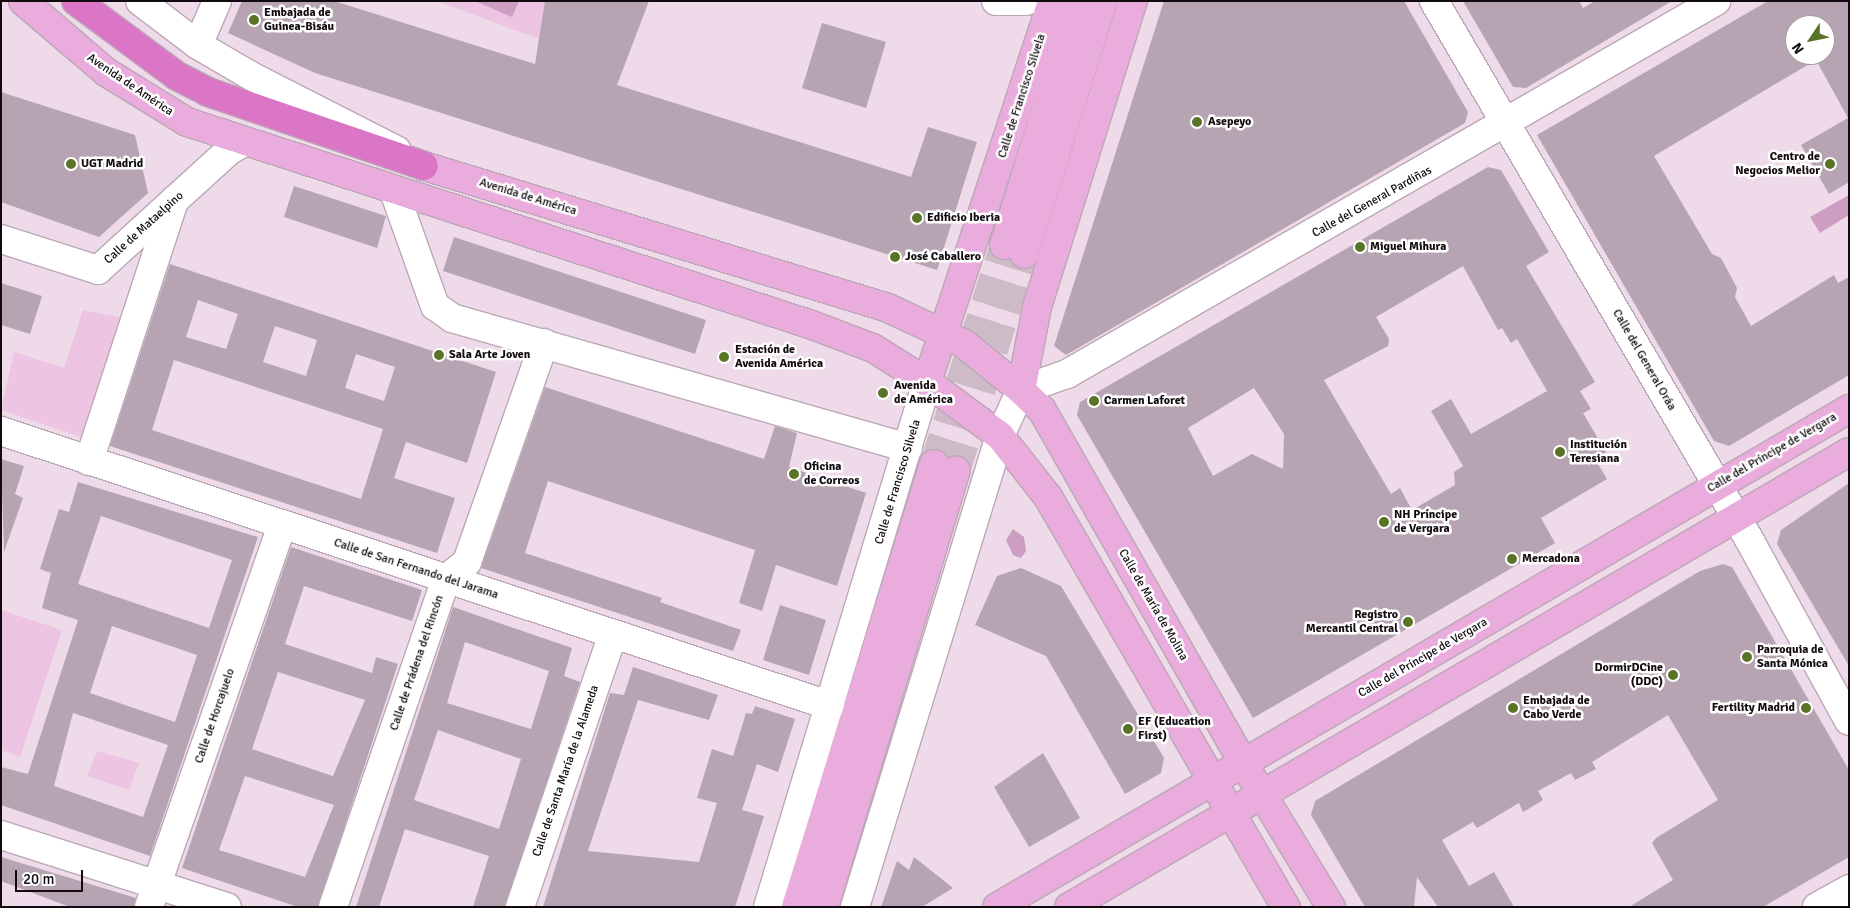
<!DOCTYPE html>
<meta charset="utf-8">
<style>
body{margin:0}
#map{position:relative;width:1850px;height:908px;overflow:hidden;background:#eedae8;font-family:Signika,sans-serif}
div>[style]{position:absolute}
.green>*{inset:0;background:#edc4e2}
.water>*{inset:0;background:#ce9ec2}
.building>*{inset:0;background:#b7a4b2}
.major-tunnel>*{height:28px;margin-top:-14px;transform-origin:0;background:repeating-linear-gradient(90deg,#cdbbc7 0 28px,transparent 0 42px)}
.roads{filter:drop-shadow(1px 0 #bba8b6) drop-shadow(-1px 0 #bba8b6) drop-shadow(0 1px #bba8b6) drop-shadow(0 -1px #bba8b6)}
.minor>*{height:28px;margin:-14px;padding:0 14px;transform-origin:14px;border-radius:14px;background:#fff}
.major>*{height:28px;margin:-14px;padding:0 14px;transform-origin:14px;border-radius:14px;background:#e9acdc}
.highway>*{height:28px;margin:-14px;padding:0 14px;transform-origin:14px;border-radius:14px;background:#db75c5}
.dots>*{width:14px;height:14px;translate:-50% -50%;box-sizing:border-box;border:2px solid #fff;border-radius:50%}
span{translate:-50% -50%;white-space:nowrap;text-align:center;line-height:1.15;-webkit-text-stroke:5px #fff;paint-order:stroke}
.poi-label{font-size:12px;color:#110a0f;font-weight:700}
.left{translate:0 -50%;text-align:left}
.right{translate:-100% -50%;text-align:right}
.street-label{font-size:12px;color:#110a0f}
.frame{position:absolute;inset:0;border:2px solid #110a0f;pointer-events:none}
.north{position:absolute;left:1785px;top:15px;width:50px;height:50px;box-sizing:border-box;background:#fff;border:1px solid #a09d9f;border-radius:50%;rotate:236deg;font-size:14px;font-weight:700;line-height:20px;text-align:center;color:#110a0f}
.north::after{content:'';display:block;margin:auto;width:18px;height:22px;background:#5a7427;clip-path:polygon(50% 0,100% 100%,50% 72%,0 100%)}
.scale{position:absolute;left:15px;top:870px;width:68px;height:22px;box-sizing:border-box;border:2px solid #110a0f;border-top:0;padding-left:6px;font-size:15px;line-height:18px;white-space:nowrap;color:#110a0f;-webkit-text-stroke:4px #fff;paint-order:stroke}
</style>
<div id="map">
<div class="green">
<i style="clip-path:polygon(437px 1px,545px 1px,539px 39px)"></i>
<i style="clip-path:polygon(83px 310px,124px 318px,87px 439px,1px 410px,14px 352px,64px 368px)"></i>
<i style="clip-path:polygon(1px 610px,62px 630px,20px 757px,1px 750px)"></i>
<i style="clip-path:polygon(97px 751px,139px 763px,129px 790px,87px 776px)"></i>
</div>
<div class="water">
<i style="clip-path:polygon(475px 1px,519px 1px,512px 17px)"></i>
<i style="clip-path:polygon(1849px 195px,1849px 215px,1820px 233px,1810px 217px)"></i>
<i style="clip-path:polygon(1013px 529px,1024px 537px,1026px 551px,1021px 558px,1013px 555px,1006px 540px)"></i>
</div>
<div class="building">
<i style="clip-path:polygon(242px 1px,334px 1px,535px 64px,545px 1px,649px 1px,617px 85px,911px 177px,928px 127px,977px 142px,937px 270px,315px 73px,228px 33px)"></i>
<i style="clip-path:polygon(1164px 1px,1404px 1px,1468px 112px,1465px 123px,1066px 355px,1054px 346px)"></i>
<i style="clip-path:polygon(1463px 1px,1579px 1px,1583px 8px,1595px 1px,1672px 1px,1526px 88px,1513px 87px)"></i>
<i style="clip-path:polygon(evenodd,1768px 1px,1849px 1px,1849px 182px,1829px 194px,1801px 145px,1848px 118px,1816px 60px,1654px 156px,1712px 254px,1721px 258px,1737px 288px,1735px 297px,1751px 326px,1834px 275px,1838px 283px,1849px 277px,1849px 375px,1729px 446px,1714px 441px,1537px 135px,1768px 1px,1795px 25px,1825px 25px,1825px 55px,1795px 55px,1795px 25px)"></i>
<i style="clip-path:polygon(822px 23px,886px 42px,866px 108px,802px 88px)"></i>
<i style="clip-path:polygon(1px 92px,135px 135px,148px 193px,99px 237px,1px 202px)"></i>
<i style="clip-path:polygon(evenodd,1488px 167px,1501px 170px,1549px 252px,1526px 266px,1595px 382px,1580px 391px,1591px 409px,1583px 413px,1609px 457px,1598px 464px,1607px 479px,1541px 518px,1555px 543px,1253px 718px,1077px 415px,1080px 402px,1488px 167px,1463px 266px,1498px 330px,1502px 328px,1511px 343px,1517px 339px,1547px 391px,1471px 434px,1451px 399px,1431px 411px,1463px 466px,1454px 472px,1455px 485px,1412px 510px,1400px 488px,1391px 494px,1324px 380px,1388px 346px,1389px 339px,1376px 317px,1463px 266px,1488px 167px,1254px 388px,1284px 434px,1283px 469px,1252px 454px,1213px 476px,1188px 428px,1254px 388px)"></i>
<i style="clip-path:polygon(294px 186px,386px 216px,377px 248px,284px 217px)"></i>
<i style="clip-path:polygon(454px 237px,706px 320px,695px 354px,443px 271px)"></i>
<i style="clip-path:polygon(evenodd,170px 264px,496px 372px,467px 463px,406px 442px,394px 478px,455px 498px,437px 553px,110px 446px,170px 264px,198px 300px,238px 314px,226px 349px,186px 337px,198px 300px,170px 264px,275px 326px,317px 340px,306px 376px,263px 362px,275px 326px,170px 264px,356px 354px,395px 367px,384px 401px,345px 388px,356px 354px,170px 264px,174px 360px,383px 429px,361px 499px,152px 430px,174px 360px)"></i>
<i style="clip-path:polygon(1px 283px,42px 296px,30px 334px,1px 325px)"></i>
<i style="clip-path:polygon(545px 387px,764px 459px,775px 426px,797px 433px,789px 467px,866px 493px,837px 586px,776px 565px,762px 611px,739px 603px,755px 550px,548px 481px,525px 553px,662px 598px,660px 602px,741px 630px,733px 651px,481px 568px)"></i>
<i style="clip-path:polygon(1px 459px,24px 466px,15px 494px,23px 498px,4px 552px)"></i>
<i style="clip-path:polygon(evenodd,78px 482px,258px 537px,150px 856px,1px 805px,1px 767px,28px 774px,78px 620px,42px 608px,51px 573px,40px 569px,59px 509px,69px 512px,78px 482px,101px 516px,232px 560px,209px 628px,78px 584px,101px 516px,78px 482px,112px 626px,197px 655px,175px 722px,90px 693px,112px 626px,78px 482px,73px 713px,168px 745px,143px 817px,54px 786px,73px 713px)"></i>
<i style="clip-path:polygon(1849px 483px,1849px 666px,1777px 544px,1781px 530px)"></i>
<i style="clip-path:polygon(evenodd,291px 547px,422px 590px,412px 621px,304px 586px,285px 644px,372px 673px,376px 657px,398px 664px,318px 907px,298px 907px,182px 868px,291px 547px,278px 672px,365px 700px,333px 776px,252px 749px,278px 672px,291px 547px,245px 776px,334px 805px,305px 877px,219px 850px,245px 776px)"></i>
<i style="clip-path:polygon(1723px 564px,1732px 567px,1849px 770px,1849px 857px,1763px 907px,1629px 907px,1673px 880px,1652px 843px,1656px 838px,1718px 800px,1668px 715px,1592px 762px,1596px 769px,1575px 780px,1571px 773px,1538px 791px,1543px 800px,1523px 812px,1519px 803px,1477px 828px,1473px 822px,1442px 840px,1469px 886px,1494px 872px,1514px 907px,1438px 907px,1417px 877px,1414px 907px,1365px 907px,1311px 815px,1315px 801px,1700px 571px)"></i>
<i style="clip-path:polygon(1021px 568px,1061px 586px,1164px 758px,1161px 773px,1125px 794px,1046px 656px,975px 625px,997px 576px)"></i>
<i style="clip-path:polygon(780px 605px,826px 620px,809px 675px,763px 660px)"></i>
<i style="clip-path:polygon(evenodd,453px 607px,572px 648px,564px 676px,580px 682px,505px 907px,473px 907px,489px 856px,405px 829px,379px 907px,356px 907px,453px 607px,465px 642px,549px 671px,531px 729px,447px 703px,465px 642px,453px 607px,438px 730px,521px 759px,499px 829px,414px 800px,438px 730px)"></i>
<i style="clip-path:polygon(633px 667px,718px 695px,709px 720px,638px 700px,588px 851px,699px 862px,717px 803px,697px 798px,712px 749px,733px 756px,746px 713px,752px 714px,755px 706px,795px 719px,778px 772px,757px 764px,742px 810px,764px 816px,735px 907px,543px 907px,610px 693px,624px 695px)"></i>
<i style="clip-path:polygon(1043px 753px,1080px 818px,1029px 847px,994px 787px)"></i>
<i style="clip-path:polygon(1px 857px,136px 898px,134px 907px,70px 907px,1px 881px)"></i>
<i style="clip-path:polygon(914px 857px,953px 888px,922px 907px,881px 907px,897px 861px,909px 870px)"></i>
</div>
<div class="major-tunnel">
<i style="left:934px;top:464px;width:230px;rotate:-72.3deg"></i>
<i style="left:956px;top:471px;width:227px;rotate:-72.6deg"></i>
</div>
<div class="roads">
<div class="minor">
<i style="left:140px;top:1px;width:73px;rotate:37.2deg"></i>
<i style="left:198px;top:45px;width:61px;rotate:30.3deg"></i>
<i style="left:251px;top:76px;width:163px;rotate:27deg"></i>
<i style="left:996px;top:1px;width:30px"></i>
<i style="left:1434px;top:1px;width:626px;rotate:59.66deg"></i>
<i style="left:1750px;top:541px;width:205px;rotate:61.2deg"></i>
<i style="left:198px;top:45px;width:48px;rotate:-66.6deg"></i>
<i style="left:394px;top:191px;width:122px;rotate:70.4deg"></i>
<i style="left:435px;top:306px;width:21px;rotate:35deg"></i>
<i style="left:452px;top:318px;width:474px;rotate:15.9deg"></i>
<i style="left:1px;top:239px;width:102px;rotate:17.7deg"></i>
<i style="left:98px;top:270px;width:178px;rotate:-42.3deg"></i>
<i style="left:230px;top:150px;width:18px;rotate:-29deg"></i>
<i style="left:1px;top:431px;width:874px;rotate:18.33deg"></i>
<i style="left:89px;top:461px;width:274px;rotate:-71.9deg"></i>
<i style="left:1px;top:835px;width:237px;rotate:17.7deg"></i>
<i style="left:149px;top:907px;width:404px;rotate:-70.8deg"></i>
<i style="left:333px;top:907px;width:347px;rotate:-71deg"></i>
<i style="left:446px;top:579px;width:27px;rotate:-39deg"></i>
<i style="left:467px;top:562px;width:232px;rotate:-70.6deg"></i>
<i style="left:520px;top:907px;width:288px;rotate:-71.2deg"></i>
<i style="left:768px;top:907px;width:549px;rotate:-73.15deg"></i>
<i style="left:855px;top:907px;width:493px;rotate:-72.9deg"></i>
<i style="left:1000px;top:436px;width:51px;rotate:-65.5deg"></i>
<i style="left:1021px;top:390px;width:49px;rotate:-19.2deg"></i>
<i style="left:1067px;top:374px;width:749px;rotate:-29.89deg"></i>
<i style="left:1817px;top:907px;width:37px;rotate:-29deg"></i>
</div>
<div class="major">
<i style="left:23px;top:1px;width:109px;rotate:40.5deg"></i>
<i style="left:106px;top:72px;width:95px;rotate:31.7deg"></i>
<i style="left:187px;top:122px;width:657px;rotate:17.99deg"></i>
<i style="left:812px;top:325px;width:65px;rotate:20.7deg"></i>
<i style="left:873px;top:348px;width:64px;rotate:32.2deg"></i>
<i style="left:927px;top:382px;width:91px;rotate:36.5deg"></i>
<i style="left:1000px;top:436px;width:78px;rotate:51.8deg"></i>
<i style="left:1048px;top:497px;width:474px;rotate:59.9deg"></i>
<i style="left:424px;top:166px;width:485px;rotate:17deg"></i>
<i style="left:888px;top:308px;width:83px;rotate:25deg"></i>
<i style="left:963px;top:343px;width:75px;rotate:39deg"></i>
<i style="left:1021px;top:390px;width:29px;rotate:44deg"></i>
<i style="left:1042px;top:410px;width:406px;rotate:60.3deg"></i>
<i style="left:1243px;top:763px;width:169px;rotate:58.6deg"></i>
<i style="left:1004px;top:245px;width:256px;rotate:-72.7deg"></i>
<i style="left:1024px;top:254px;width:265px;rotate:-72.7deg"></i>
<i style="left:927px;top:382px;width:401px;rotate:-71.8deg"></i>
<i style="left:1021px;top:390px;width:85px;rotate:-79.1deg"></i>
<i style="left:1037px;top:307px;width:321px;rotate:-72.6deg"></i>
<i style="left:796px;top:907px;width:464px;rotate:-72.7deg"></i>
<i style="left:824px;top:907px;width:456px;rotate:-73.2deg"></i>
<i style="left:997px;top:907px;width:987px;rotate:-30.31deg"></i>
<i style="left:1069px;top:907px;width:903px;rotate:-30.26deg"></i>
</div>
<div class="highway">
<i style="left:76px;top:1px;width:126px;rotate:36.6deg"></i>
<i style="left:177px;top:76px;width:35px;rotate:27deg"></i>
<i style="left:208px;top:92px;width:228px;rotate:18.9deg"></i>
</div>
</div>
<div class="dots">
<i style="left:254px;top:20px;background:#5a7427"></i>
<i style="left:1197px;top:122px;background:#5a7427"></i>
<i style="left:71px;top:164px;background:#5a7427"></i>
<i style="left:1830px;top:164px;background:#5a7427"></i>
<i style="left:917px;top:218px;background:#5a7427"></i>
<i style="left:1360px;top:247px;background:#5a7427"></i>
<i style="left:895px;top:257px;background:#5a7427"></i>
<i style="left:439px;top:355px;background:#5a7427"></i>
<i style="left:724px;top:357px;background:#5a7427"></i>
<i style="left:883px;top:393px;background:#5a7427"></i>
<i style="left:1094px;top:401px;background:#5a7427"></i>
<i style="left:1560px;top:452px;background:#5a7427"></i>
<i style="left:794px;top:474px;background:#5a7427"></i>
<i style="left:1384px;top:522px;background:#5a7427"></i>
<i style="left:1512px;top:559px;background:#5a7427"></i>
<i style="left:1408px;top:622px;background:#5a7427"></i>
<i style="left:1747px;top:657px;background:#5a7427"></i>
<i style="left:1673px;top:675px;background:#5a7427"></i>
<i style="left:1513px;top:708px;background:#5a7427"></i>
<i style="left:1806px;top:708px;background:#5a7427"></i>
<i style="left:1128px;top:729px;background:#5a7427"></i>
</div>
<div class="poi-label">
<span class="left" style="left:264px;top:20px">Embajada de<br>Guinea-Bisáu</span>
<span class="left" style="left:1208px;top:122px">Asepeyo</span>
<span class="right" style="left:1820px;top:164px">Centro de<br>Negocios Melior</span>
<span class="left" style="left:81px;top:164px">UGT Madrid</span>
<span class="left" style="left:927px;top:218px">Edificio Iberia</span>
<span class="left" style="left:1370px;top:247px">Miguel Mihura</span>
<span class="left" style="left:905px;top:257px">José Caballero</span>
<span class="left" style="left:735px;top:357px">Estación de<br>Avenida América</span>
<span class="left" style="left:449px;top:355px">Sala Arte Joven</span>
<span class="left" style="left:894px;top:393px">Avenida<br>de América</span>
<span class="left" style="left:1104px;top:401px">Carmen Laforet</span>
<span class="left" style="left:1570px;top:452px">Institución<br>Teresiana</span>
<span class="left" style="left:804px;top:474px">Oficina<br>de Correos</span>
<span class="left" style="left:1394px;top:522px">NH Príncipe<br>de Vergara</span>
<span class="left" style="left:1522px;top:559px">Mercadona</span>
<span class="right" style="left:1398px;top:622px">Registro<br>Mercantil Central</span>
<span class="left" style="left:1757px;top:657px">Parroquia de<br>Santa Mónica</span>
<span class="right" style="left:1663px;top:675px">DormirDCine<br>(DDC)</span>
<span class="left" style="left:1523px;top:708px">Embajada de<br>Cabo Verde</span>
<span class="right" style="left:1795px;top:708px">Fertility Madrid</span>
<span class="left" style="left:1138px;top:729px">EF (Education<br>First)</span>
</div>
<div class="street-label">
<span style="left:130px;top:85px;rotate:34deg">Avenida de América</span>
<span style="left:1022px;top:96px;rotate:-72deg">Calle de Francisco Silvela</span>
<span style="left:528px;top:197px;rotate:17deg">Avenida de América</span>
<span style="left:1372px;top:202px;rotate:-29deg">Calle del General Pardiñas</span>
<span style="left:144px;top:228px;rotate:-42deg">Calle de Mataelpino</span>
<span style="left:1644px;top:360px;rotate:60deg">Calle del General Oráa</span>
<span style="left:1772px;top:453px;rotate:-30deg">Calle del Príncipe de Vergara</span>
<span style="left:898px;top:482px;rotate:-73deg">Calle de Francisco Silvela</span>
<span style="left:416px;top:569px;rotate:18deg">Calle de San Fernando del Jarama</span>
<span style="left:1153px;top:605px;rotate:60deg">Calle de María de Molina</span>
<span style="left:1423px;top:658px;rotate:-30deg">Calle del Príncipe de Vergara</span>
<span style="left:417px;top:663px;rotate:-71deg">Calle de Prádena del Rincón</span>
<span style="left:215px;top:716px;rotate:-71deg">Calle de Horcajuelo</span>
<span style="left:566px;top:771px;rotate:-71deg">Calle de Santa María de la Alameda</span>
</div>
<div class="frame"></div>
<div class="north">N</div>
<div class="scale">20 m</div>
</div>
